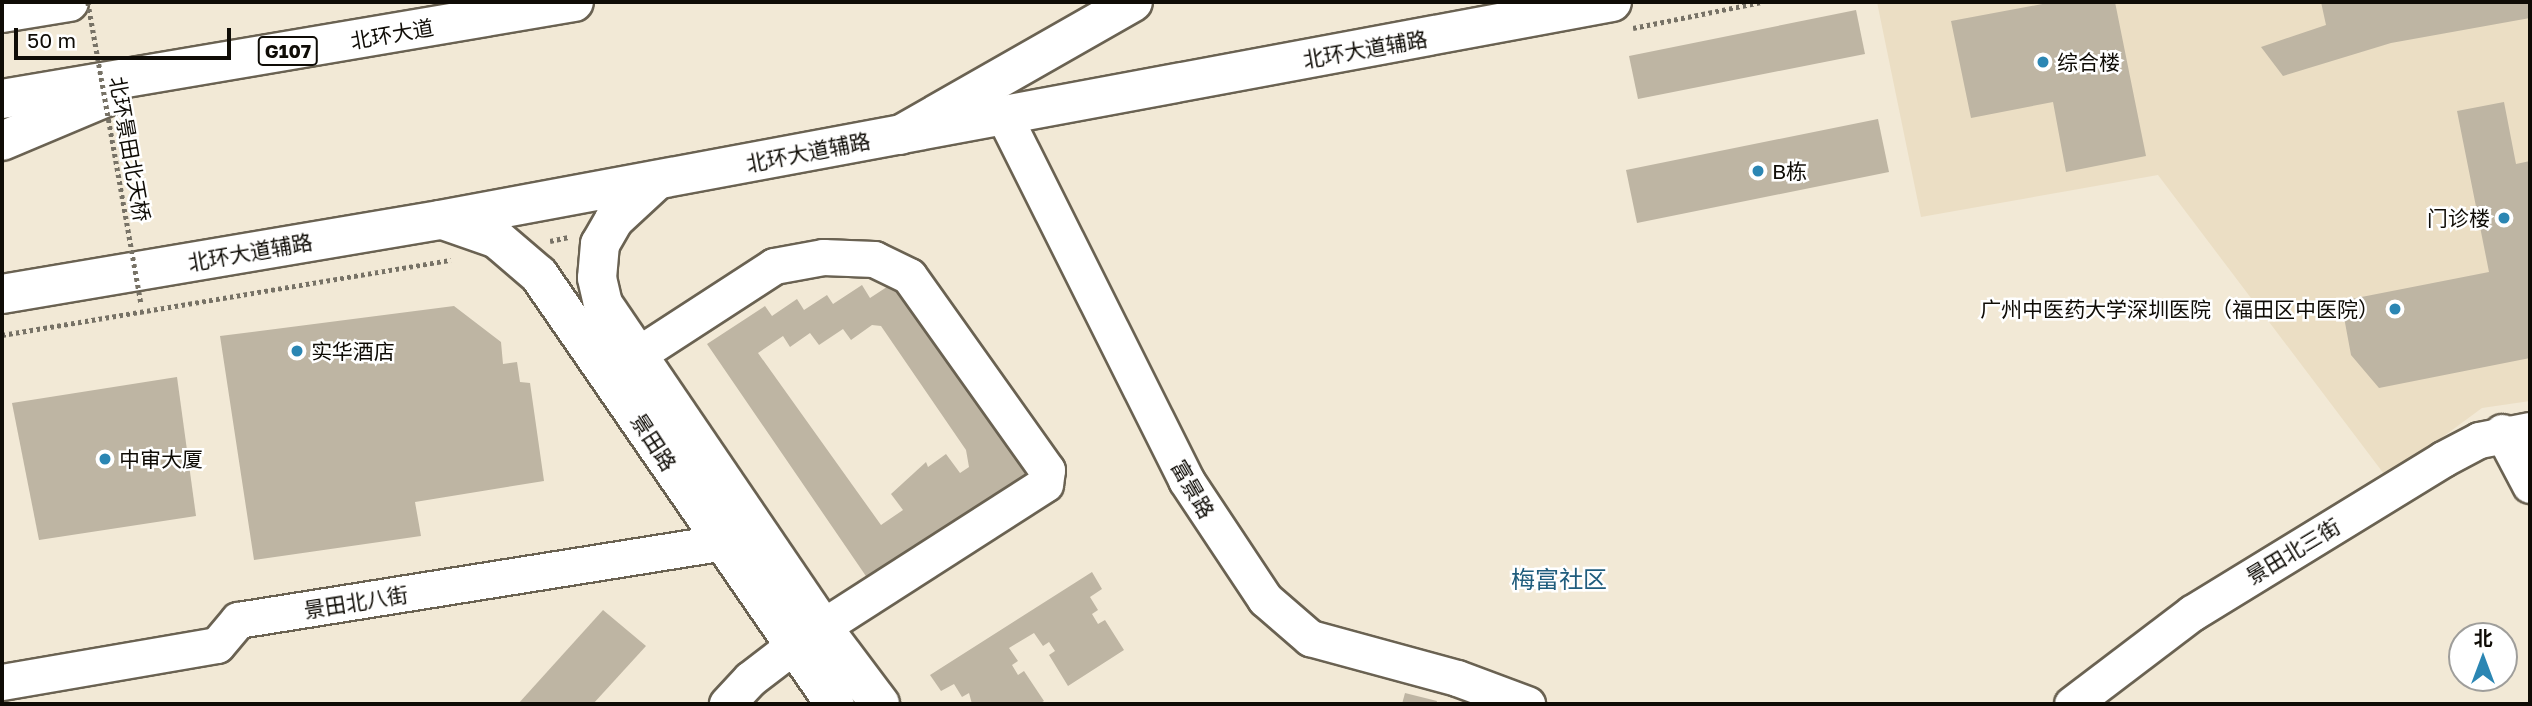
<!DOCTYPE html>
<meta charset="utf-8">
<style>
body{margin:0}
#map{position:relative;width:2532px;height:706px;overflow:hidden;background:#f2e9d6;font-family:"Golos Text","Noto Sans SC",sans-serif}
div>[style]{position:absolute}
.built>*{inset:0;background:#ebdec4}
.building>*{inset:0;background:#beb5a3}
.path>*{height:4.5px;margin-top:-2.25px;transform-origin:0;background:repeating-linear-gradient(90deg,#777266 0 3.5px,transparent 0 7px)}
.roads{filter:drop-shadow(2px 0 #6a6252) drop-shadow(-2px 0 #6a6252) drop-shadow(0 2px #6a6252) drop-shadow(0 -2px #6a6252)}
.minor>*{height:35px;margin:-17.5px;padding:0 17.5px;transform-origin:17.5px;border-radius:17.5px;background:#fff}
.major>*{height:38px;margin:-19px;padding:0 19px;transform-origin:19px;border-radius:19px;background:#fff}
.highway>*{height:38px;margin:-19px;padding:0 19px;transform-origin:19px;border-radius:19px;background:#fff}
.path-bridge>*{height:4.5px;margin-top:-2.25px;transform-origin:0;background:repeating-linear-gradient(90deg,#777266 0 3.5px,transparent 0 7px)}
.dots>*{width:19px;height:19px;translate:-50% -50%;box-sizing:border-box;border:4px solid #fff;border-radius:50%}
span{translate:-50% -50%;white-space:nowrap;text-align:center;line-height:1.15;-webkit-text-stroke:5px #fff;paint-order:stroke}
.shield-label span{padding:2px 5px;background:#fff;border:2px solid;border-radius:5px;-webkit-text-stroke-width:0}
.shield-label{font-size:19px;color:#0f0c06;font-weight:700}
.street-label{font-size:21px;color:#0f0c06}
.poi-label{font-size:21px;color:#0f0c06}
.left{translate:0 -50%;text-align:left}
.right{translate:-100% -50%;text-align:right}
.quarter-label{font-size:24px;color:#205d7d}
.frame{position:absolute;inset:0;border:4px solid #0f0c06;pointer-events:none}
.north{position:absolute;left:2448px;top:622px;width:70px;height:70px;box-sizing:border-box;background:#fff;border:2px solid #9f9e9b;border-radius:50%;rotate:0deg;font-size:19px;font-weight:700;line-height:28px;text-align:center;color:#0f0c06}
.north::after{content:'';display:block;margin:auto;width:24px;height:32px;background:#2b86b3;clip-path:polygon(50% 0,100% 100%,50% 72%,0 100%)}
.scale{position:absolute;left:14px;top:28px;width:217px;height:32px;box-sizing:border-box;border:4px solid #0f0c06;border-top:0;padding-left:9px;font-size:21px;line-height:24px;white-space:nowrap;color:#0f0c06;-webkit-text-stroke:5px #fff;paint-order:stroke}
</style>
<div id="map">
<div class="built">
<i style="clip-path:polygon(1877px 2px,2530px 2px,2530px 401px,2482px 408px,2387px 478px,2158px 175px,1921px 217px)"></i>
</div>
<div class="building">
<i style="clip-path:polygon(2053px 2px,2115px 2px,2146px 156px,2066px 172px,2053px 102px,1971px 118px,1951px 21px)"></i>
<i style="clip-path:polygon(2321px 2px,2530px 2px,2530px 18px,2391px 43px,2283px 76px,2261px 47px,2326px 25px)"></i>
<i style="clip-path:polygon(1856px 10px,1865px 54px,1638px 99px,1629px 56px)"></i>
<i style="clip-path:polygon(2504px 102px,2516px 164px,2530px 161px,2530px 358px,2379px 388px,2351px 355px,2341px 301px,2489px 272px,2457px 111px)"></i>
<i style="clip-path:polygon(1878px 119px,1889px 172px,1637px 223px,1626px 170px)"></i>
<i style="clip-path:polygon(evenodd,899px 279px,1031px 473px,870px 582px,707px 344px,765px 306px,772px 316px,797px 299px,804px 310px,827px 295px,833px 304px,862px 285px,870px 298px,899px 279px,872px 325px,881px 326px,966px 450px,969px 467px,960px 473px,946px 454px,928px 467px,926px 462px,891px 494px,903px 510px,881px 525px,758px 353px,783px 336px,790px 347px,810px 333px,819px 345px,843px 329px,851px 340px,872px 325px)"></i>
<i style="clip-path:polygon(454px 306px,501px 342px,503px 364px,517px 362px,520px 382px,530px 383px,544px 481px,415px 502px,421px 536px,254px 560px,220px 336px)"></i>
<i style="clip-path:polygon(177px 377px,196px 516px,39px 540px,12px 403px)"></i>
<i style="clip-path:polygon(1092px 572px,1102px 589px,1090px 597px,1098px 610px,1092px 614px,1098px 624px,1105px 620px,1124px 650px,1068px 686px,1049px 655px,1055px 651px,1049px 642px,1043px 646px,1034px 633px,1009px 648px,1018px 661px,1012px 665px,1018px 675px,1024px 671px,1044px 701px,1039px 704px,972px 704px,969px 693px,962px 697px,954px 684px,941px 691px,930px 675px)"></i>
<i style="clip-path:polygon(603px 610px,646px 646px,593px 704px,518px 704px)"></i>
<i style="clip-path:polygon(1405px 693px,1437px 701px,1436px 704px,1402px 704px)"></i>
</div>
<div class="path">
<i style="left:1633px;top:28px;width:132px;rotate:-11.4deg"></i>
<i style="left:550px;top:241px;width:19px;rotate:-12deg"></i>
<i style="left:2px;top:335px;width:455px;rotate:-9.5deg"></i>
</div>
<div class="roads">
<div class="minor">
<i style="left:1004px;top:116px;width:407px;rotate:63.4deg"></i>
<i style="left:1186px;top:480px;width:143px;rotate:56.4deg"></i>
<i style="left:1265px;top:599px;width:60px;rotate:40.9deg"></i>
<i style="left:1310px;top:638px;width:152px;rotate:15.2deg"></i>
<i style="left:1457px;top:678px;width:75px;rotate:20.4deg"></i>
<i style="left:614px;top:370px;width:191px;rotate:-33deg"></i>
<i style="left:774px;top:266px;width:50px;rotate:-10.4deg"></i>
<i style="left:823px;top:257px;width:51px;rotate:2.2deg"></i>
<i style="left:874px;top:259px;width:39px;rotate:26deg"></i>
<i style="left:909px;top:276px;width:238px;rotate:54.6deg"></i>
<i style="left:1047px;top:470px;width:14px;rotate:98deg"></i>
<i style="left:1045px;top:484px;width:300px;rotate:147.3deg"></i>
<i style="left:793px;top:646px;width:54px;rotate:142.5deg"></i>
<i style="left:750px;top:679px;width:34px;rotate:133deg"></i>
<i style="left:2502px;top:432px;width:60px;rotate:62.2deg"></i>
<i style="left:2px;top:682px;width:218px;rotate:-9.8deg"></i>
<i style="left:217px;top:645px;width:33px;rotate:-50deg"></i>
<i style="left:238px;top:620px;width:488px;rotate:-9.1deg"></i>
<i style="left:2072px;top:704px;width:151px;rotate:-37.2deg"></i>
<i style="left:2192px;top:613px;width:294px;rotate:-31.5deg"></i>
<i style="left:2443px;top:459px;width:41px;rotate:-27.8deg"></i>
<i style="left:2479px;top:440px;width:52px;rotate:-11.1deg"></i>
</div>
<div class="major">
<i style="left:657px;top:180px;width:59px;rotate:137.1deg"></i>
<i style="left:614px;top:220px;width:28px;rotate:120deg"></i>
<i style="left:600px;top:244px;width:34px;rotate:95deg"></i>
<i style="left:597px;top:278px;width:27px;rotate:77deg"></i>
<i style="left:603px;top:304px;width:392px;rotate:55.8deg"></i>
<i style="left:823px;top:628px;width:95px;rotate:53.1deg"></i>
<i style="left:446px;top:221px;width:54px;rotate:19.4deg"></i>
<i style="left:497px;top:239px;width:55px;rotate:40.6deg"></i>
<i style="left:539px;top:275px;width:521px;rotate:55.4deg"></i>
<i style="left:2px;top:294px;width:444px;rotate:-9.6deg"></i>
<i style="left:440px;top:220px;width:1192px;rotate:-10.54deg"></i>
</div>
<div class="highway">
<i style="left:2px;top:13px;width:68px;rotate:-9.3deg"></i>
<i style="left:2px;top:99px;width:580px;rotate:-9.62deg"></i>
<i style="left:900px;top:135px;width:268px;rotate:-29.7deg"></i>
<i style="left:2px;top:141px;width:113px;rotate:-22.9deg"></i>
</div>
</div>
<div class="path-bridge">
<i style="left:88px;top:2px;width:305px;rotate:80deg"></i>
</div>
<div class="dots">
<i style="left:2043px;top:62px;background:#2b86b3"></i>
<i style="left:1758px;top:171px;background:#2b86b3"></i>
<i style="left:2504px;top:218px;background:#2b86b3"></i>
<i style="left:2395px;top:309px;background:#2b86b3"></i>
<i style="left:297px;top:351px;background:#2b86b3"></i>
<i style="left:105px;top:459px;background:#2b86b3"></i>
</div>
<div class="shield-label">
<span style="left:288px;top:51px">G107</span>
</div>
<div class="street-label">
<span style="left:392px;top:34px;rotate:-10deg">北环大道</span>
<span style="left:1365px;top:49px;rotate:-10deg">北环大道辅路</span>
<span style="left:130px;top:149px;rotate:80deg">北环景田北天桥</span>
<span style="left:808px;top:152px;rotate:-11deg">北环大道辅路</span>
<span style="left:250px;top:252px;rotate:-10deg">北环大道辅路</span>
<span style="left:654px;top:442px;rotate:57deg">景田路</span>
<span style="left:1193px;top:489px;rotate:60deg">富景路</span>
<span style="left:2293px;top:551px;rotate:-31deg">景田北三街</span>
<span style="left:356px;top:602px;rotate:-9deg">景田北八街</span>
</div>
<div class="poi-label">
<span class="left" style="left:2057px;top:62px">综合楼</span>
<span class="left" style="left:1772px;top:171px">B栋</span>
<span class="right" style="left:2490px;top:218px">门诊楼</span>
<span class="right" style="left:2379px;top:309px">广州中医药大学深圳医院（福田区中医院）</span>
<span class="left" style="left:311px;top:351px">实华酒店</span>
<span class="left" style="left:119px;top:459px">中审大厦</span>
</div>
<div class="quarter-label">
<span style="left:1559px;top:579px">梅富社区</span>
</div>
<div class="frame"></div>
<div class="north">北</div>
<div class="scale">50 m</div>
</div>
